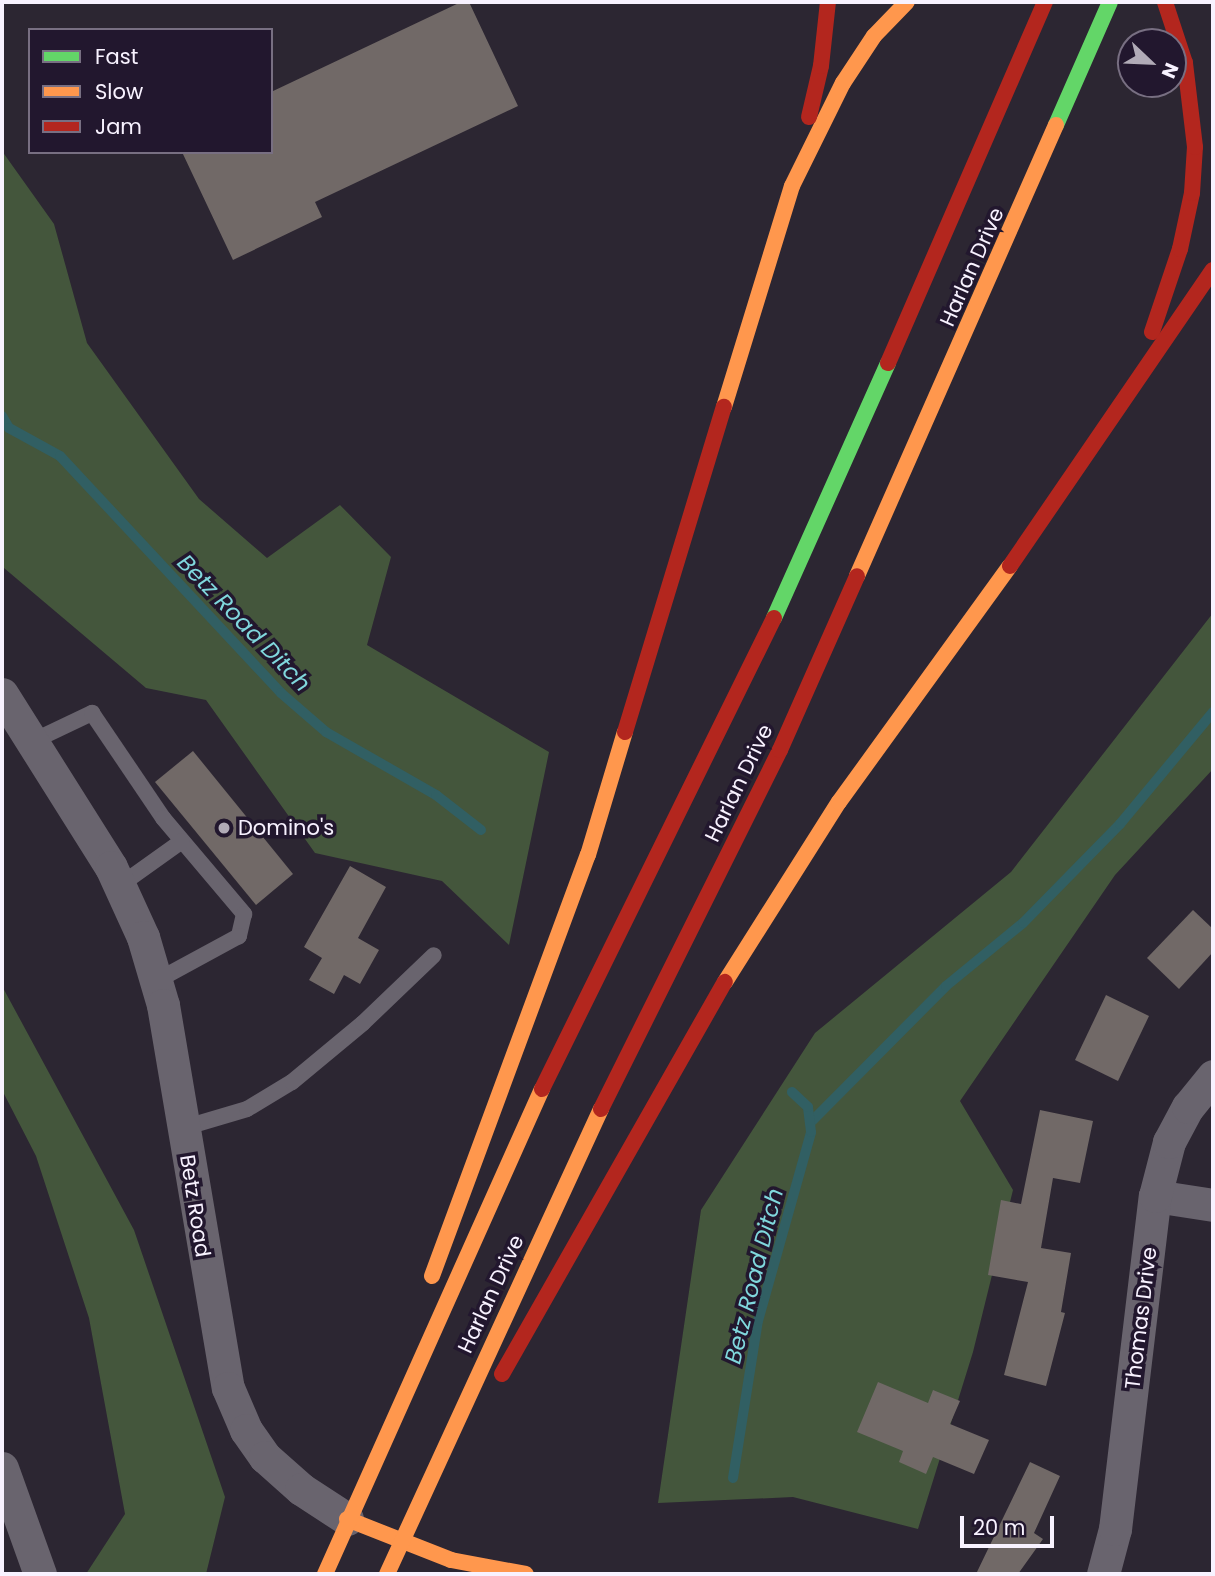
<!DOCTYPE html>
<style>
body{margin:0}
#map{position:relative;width:1215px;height:1576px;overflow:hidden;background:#2c2632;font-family:Poppins,sans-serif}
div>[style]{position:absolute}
.forest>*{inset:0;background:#44563c}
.stream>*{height:10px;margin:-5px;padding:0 5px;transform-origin:5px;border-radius:5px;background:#315f63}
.building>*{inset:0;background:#716967}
.lane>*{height:16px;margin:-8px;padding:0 8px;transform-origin:8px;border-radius:8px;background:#69646e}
.street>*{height:33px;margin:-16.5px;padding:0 16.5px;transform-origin:16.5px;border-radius:16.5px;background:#69646e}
.fast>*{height:16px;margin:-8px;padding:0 8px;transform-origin:8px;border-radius:8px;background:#63d668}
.slow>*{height:16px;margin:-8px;padding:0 8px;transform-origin:8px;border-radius:8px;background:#ff974d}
.jam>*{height:16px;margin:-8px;padding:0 8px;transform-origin:8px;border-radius:8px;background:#b3261e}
.dots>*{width:19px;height:19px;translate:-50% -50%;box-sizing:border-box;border:4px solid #22172e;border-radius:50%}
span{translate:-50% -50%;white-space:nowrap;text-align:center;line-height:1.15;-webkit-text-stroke:7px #22172e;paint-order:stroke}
.street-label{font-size:21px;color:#f8f2ff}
.poi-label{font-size:21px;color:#f8f2ff}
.left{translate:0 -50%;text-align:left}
.water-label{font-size:23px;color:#80d8dd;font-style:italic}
.frame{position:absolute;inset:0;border:4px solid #f8f2ff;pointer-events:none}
.legend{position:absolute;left:28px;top:28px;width:245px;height:126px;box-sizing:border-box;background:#22172e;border:2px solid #786f82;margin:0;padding:9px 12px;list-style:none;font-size:21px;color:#f8f2ff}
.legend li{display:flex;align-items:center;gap:14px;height:35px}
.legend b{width:35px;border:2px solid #786f82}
.north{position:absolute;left:1117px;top:28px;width:70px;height:70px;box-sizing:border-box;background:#22172e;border:2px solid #786f82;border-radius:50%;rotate:113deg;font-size:19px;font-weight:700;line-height:28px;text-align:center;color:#f8f2ff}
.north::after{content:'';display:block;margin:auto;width:24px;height:32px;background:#b1abb7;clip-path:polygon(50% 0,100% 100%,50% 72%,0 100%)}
.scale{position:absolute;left:960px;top:1516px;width:94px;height:32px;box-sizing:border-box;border:4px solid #f8f2ff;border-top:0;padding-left:9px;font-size:21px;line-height:24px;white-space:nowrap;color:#f8f2ff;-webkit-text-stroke:5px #22172e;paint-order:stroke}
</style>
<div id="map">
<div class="forest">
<i style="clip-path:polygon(2px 151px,54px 224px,87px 343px,199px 499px,267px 558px,340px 505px,391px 557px,367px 645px,549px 752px,509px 945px,442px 881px,315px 853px,206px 700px,146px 688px,4px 568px)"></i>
<i style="clip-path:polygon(1213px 613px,1213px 769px,1115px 875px,960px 1101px,1013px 1190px,973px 1352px,918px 1529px,793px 1497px,658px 1503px,701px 1210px,815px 1033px,1011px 872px)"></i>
<i style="clip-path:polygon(2px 986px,134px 1230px,225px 1497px,206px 1574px,86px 1574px,125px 1514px,89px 1318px,36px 1156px,2px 1090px)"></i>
</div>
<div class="stream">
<i style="left:2px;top:416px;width:14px;rotate:60deg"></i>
<i style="left:9px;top:428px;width:58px;rotate:28.8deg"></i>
<i style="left:60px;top:456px;width:324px;rotate:47deg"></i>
<i style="left:281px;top:693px;width:60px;rotate:40.9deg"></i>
<i style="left:326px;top:732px;width:127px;rotate:29.8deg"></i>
<i style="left:436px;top:795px;width:57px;rotate:37.9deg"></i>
<i style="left:812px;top:1121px;width:190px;rotate:-45.2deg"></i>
<i style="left:946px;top:986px;width:99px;rotate:-39.3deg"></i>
<i style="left:1023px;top:923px;width:139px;rotate:-45.6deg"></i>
<i style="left:1120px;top:824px;width:146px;rotate:-50.3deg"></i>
<i style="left:733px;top:1478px;width:159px;rotate:-81deg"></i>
<i style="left:758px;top:1321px;width:196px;rotate:-74.3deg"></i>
<i style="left:811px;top:1132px;width:25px;rotate:-97deg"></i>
<i style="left:808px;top:1107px;width:22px;rotate:-137deg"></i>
</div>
<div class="building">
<i style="clip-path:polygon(461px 2px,469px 2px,518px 106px,315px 202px,322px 217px,233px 260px,182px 152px,271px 152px,271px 92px)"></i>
<i style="clip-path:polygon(193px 751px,293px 874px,256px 905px,155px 782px)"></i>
<i style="clip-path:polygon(350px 866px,386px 887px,358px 938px,379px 950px,360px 984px,344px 975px,334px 994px,309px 980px,322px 958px,304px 947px)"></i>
<i style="clip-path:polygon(1193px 910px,1213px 929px,1213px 952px,1179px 989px,1147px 958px)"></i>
<i style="clip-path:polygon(1106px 995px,1149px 1016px,1118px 1081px,1075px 1060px)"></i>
<i style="clip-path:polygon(1040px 1110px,1093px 1121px,1080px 1183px,1053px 1178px,1041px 1248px,1071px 1253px,1061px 1312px,1065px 1313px,1046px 1386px,1004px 1375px,1028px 1282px,988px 1275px,1001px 1200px,1021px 1204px)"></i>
<i style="clip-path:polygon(878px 1382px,928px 1403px,933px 1390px,960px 1401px,950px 1424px,989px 1440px,974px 1474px,933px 1457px,926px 1474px,899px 1462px,903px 1451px,857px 1432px)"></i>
<i style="clip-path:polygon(1030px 1462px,1060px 1476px,1034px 1533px,1043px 1539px,1018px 1574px,976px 1574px)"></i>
</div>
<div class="lane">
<i style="left:31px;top:742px;width:68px;rotate:-25.4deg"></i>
<i style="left:92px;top:713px;width:127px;rotate:55.9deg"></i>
<i style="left:163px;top:818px;width:126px;rotate:49.8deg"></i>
<i style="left:244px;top:914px;width:23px;rotate:103deg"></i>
<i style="left:239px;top:936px;width:94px;rotate:151.5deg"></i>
<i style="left:119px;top:886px;width:77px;rotate:-35.5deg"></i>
<i style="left:183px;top:1128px;width:67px;rotate:-16.5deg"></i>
<i style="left:247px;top:1109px;width:52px;rotate:-31deg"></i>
<i style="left:292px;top:1082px;width:92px;rotate:-39.7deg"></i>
<i style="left:363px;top:1023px;width:98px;rotate:-43.8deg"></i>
</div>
<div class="street">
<i style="left:2px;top:694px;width:204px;rotate:57.8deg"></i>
<i style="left:111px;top:867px;width:77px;rotate:65.4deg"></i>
<i style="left:143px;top:937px;width:71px;rotate:73.6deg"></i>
<i style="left:163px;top:1005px;width:388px;rotate:80.4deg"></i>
<i style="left:228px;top:1388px;width:46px;rotate:66.8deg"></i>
<i style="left:246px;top:1430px;width:33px;rotate:55deg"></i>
<i style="left:265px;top:1457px;width:48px;rotate:41.6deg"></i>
<i style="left:301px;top:1489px;width:55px;rotate:33.1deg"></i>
<i style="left:1155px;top:1196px;width:59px;rotate:8.8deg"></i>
<i style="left:2px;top:1468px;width:113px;rotate:70.3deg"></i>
<i style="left:1103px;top:1574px;width:47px;rotate:-75.1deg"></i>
<i style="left:1115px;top:1529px;width:335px;rotate:-83.2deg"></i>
<i style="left:1155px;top:1196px;width:56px;rotate:-75.5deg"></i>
<i style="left:1169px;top:1142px;width:40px;rotate:-62deg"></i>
<i style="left:1188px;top:1107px;width:40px;rotate:-51deg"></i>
</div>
<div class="fast">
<i style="left:1056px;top:125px;width:134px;rotate:-66.3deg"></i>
<i style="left:774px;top:618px;width:279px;rotate:-65.9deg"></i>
</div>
<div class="slow">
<i style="left:724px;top:407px;width:231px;rotate:-72.9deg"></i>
<i style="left:792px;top:186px;width:115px;rotate:-63.7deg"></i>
<i style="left:843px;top:83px;width:56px;rotate:-56.6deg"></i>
<i style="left:874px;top:36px;width:47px;rotate:-45.9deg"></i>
<i style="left:857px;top:576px;width:493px;rotate:-66.2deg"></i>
<i style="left:725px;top:982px;width:213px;rotate:-57.7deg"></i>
<i style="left:839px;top:802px;width:291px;rotate:-54.1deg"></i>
<i style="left:432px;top:1276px;width:449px;rotate:-69.7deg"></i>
<i style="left:588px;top:855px;width:128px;rotate:-73.3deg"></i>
<i style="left:347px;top:1519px;width:112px;rotate:21.5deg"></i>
<i style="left:451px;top:1560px;width:76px;rotate:10.6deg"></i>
<i style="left:325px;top:1574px;width:531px;rotate:-65.9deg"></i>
<i style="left:387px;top:1574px;width:512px;rotate:-65.29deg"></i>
</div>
<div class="jam">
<i style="left:809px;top:117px;width:52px;rotate:-76.8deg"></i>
<i style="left:821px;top:66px;width:64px;rotate:-83.8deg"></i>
<i style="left:1152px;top:332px;width:88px;rotate:-71.4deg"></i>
<i style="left:1180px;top:249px;width:57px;rotate:-77.9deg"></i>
<i style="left:1192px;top:193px;width:46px;rotate:-86.3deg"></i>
<i style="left:1195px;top:147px;width:85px;rotate:-96.8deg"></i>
<i style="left:1185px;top:63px;width:64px;rotate:-108.2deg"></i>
<i style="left:888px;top:363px;width:394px;rotate:-66.5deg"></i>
<i style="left:1010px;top:566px;width:359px;rotate:-55.6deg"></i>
<i style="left:625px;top:732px;width:340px;rotate:-73.1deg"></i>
<i style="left:542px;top:1089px;width:525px;rotate:-63.78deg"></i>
<i style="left:601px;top:1109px;width:401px;rotate:-63.5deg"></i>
<i style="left:780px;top:750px;width:190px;rotate:-66.1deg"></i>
<i style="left:502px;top:1374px;width:451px;rotate:-60.4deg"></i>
</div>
<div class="dots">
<i style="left:224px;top:828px;background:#b1abb7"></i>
</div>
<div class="street-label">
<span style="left:972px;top:267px;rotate:-66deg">Harlan Drive</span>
<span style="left:739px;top:783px;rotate:-64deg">Harlan Drive</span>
<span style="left:195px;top:1206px;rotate:81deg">Betz Road</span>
<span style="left:491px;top:1294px;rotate:-65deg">Harlan Drive</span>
<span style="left:1141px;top:1318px;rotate:-83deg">Thomas Drive</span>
</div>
<div class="poi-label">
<span class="left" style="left:238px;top:828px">Domino's</span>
</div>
<div class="water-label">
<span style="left:244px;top:623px;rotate:46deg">Betz Road Ditch</span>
<span style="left:754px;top:1276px;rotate:-76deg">Betz Road Ditch</span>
</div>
<div class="frame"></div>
<ul class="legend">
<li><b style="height:9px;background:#63d668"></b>Fast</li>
<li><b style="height:9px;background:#ff974d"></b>Slow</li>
<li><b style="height:9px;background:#b3261e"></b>Jam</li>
</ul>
<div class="north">N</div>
<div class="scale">20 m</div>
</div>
